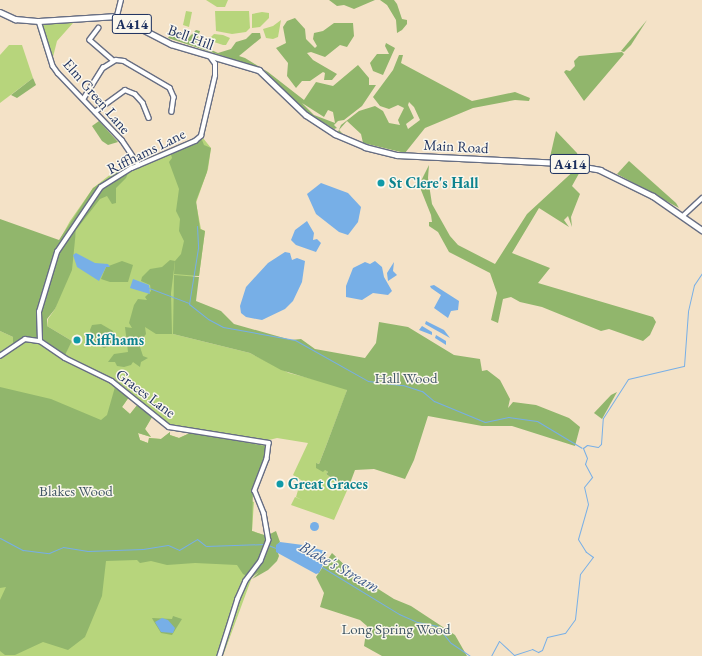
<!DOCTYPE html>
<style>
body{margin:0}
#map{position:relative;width:702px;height:656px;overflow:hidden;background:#f4e2c7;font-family:"EB Garamond",serif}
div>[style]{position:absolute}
.green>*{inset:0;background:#b7d57c}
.forest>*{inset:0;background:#91b66c}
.water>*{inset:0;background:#77afe7}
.round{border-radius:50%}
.stream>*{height:1px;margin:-0.5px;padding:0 0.5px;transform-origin:0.5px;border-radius:0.5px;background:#77afe7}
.roads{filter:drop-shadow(1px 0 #676e83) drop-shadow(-1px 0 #676e83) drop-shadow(0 1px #676e83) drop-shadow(0 -1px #676e83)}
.minor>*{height:3.5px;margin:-1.75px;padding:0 1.75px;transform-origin:1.75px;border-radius:1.75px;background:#fff}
.major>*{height:4.5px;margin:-2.25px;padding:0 2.25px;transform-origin:2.25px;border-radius:2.25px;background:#fff}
.dots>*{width:11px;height:11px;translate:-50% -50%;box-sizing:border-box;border:2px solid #fbf7ec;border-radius:50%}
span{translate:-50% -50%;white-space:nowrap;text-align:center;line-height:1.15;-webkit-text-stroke:3px #fbf7ec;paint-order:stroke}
.shield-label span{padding:1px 3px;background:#fbf7ec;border:1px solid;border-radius:3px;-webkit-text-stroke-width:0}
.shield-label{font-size:14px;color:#1b2f5e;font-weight:700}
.street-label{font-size:15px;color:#1b2f5e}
.culture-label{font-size:15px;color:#0d838f;font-weight:700}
.left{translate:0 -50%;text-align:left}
.park-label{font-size:15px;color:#425866}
.water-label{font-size:16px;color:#375587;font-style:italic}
</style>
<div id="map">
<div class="green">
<i style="clip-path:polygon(206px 0,228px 0,225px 7px,217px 7px)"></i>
<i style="clip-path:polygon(186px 11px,192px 12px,189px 27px,183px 25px)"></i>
<i style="clip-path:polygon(215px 11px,249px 11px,250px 28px,246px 32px,232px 34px,216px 31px)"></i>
<i style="clip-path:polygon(262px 12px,269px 13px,269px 18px,260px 27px,252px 28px,252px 14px)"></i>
<i style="clip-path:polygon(281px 20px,278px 37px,273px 39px,266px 38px,263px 29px,273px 26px)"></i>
<i style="clip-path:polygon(36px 23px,73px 23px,57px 41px,51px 65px,46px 55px)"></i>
<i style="clip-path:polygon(214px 34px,223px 35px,230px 38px,226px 45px,223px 45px,211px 41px,210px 38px)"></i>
<i style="clip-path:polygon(9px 45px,22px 45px,33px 78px,0 103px,0 55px)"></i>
<i style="clip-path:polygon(203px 138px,211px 148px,208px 169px,196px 203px,201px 229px,205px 231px,199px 276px,193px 276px,173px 334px,250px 353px,289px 373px,345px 387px,347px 390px,345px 396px,326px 446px,319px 464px,316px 463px,328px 472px,326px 474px,342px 486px,349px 486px,334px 520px,291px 505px,295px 497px,302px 500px,296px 497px,301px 480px,293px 475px,308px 443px,277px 438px,269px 440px,172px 426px,155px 416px,135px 397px,129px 397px,122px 407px,130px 414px,138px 404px,152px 417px,145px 429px,151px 437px,138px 433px,140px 440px,148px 443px,149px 438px,161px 439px,170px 432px,170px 435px,179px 438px,190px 433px,266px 446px,251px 501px,254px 502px,252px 531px,267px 536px,268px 535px,265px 565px,252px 577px,223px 656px,0 656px,0 331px,13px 337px,26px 336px,27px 340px,44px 340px,65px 354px,72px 341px,47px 326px,48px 319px,55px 309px,73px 248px,76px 230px,60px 239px,70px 221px,93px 188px,111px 174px)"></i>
</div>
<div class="forest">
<i style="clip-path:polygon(329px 0,375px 0,354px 9px,344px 5px,337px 6px)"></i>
<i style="clip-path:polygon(380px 0,394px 0,397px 4px,402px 19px,407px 20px,407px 24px,402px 30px,397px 33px,396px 20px,387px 5px)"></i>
<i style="clip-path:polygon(295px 18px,305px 29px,306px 39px,315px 48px,317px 46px,313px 39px,314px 33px,323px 31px,334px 23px,353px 23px,354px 36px,347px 47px,340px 45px,325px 57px,311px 52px,307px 53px,313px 60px,337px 74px,332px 80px,324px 80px,325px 73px,323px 72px,310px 81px,302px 81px,296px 88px,287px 76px,288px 63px,276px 48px,286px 43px,283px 27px,287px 21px)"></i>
<i style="clip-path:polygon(647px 20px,631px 45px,624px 52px,621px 51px)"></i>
<i style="clip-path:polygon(evenodd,174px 29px,185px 41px,196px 30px,200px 31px,196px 43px,218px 53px,231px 49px,236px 42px,246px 39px,252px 33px,260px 33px,261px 38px,239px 56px,245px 58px,268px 72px,304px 100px,316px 82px,333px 86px,358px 65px,369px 78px,369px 85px,376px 85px,362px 106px,344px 120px,338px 121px,334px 125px,337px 128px,334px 129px,305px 111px,263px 69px,168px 38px,174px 29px,302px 103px,324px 117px,328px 110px,333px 112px,335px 123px,314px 115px,302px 103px)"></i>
<i style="clip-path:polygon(386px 43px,395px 48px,383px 75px,373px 71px,370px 63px,377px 54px,389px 54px,385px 46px)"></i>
<i style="clip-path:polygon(622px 52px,624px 54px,584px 101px,564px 72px,566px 70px,570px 71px,575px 66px,574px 61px,579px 56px)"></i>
<i style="clip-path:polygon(evenodd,399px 55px,403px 55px,401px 63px,472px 101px,515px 92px,530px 98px,529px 101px,515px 100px,473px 108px,425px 128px,405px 153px,363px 143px,361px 134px,347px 121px,339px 130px,343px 134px,338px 132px,341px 125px,359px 111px,375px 106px,383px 111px,389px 123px,400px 125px,398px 120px,404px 108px,398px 105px,389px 109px,380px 106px,373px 97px,393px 70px,399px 55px,409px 102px,414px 107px,420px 120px,408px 129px,406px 124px,414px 118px,408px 105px,409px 102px)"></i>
<i style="clip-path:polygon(33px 78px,36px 85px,17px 98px,11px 95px)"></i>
<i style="clip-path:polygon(99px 121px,118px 142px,108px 145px,102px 141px,92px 126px)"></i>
<i style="clip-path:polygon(556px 131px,577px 153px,580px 161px,551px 159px,550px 157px)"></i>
<i style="clip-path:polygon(202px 140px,204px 145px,211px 148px,207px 172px,196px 201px,200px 229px,205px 231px,199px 276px,174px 274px,175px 261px,181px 254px,184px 241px,179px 231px,180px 219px,176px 211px,179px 189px,169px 162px,172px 158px,170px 151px)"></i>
<i style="clip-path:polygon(629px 161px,676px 203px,679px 208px,617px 174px)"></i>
<i style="clip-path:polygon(133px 162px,126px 178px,116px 188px,116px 203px,112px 204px,107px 196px,100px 199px,76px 230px,72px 270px,55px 309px,47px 319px,47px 326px,72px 341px,65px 355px,44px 340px,27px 340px,26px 336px,13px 344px,13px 337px,0 331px,0 219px,59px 240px,93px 188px)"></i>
<i style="clip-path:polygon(429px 165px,428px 178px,432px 204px,450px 236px,458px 245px,495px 264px,527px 214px,578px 167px,582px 168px,572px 186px,580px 194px,571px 217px,572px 227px,568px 216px,564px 220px,569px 227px,539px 208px,512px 253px,550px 268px,538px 283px,653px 317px,656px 322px,650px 335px,643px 341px,609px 329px,601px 331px,542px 307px,520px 302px,511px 297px,503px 299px,498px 323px,491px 320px,497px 293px,490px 273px,449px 252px,438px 232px,429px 226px,429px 222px,432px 222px,431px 215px,419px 185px)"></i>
<i style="clip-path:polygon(170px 260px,175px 261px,171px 293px,172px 334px,156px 334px,145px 327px,146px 334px,140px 342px,140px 347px,143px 356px,148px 358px,141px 362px,140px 367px,133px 362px,131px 365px,124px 367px,117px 366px,115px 362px,108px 362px,114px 354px,128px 352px,125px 327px,132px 328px,129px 323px,134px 305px,138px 299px,147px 300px,145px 297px,151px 291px,150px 285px,141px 281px,142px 277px,150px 269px,162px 267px)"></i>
<i style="clip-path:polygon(122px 261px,133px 265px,128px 282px,110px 282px,101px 279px,106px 267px)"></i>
<i style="clip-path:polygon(174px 275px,199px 277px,196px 301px,221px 311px,234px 324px,291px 340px,301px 339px,315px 349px,365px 358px,376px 343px,379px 322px,408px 327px,454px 355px,480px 359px,482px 371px,487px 370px,500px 380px,510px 399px,508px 408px,513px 402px,536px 405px,569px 418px,580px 427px,575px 446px,512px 426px,482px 426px,428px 416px,414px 460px,405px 479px,374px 469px,355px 470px,349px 486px,343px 486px,326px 474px,328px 472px,325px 470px,323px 472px,316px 468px,316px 463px,319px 464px,326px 446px,347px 390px,281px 370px,250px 353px,173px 334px)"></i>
<i style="clip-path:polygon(101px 324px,113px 331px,111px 345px,104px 348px,93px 342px,90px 330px,92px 325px)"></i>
<i style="clip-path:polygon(0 387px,51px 399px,101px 420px,107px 415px,115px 387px,129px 397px,122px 407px,130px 414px,138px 404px,152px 417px,145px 429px,151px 437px,138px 433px,140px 440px,148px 443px,149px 438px,161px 439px,170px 432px,170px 435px,179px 438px,190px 433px,266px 446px,264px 458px,253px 488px,252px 531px,267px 536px,268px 535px,270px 546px,270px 534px,276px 531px,280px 542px,276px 547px,279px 556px,277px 561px,268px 570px,252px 579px,259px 572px,251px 578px,243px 574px,237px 565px,195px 563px,167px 565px,151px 561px,140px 563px,137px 560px,106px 561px,102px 596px,85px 637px,68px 650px,43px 642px,15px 655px,5px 655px,0 651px,0 600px,6px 587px,0 588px)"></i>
<i style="clip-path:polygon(617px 392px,602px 419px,594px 413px,611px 395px)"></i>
<i style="clip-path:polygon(332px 553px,353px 573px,394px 599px,411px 606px,455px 635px,467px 656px,382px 656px,364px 646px,367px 626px,360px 620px,320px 607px,324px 593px,316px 577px)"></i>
<i style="clip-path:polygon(173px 616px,182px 619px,172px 635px,161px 633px,153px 620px,152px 618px,172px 619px)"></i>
</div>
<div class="water">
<i style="clip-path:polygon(321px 183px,348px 193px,361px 207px,358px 222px,348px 235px,339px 232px,316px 214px,307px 194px)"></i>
<i style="clip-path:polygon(307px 221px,314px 233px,313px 240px,317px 239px,321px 243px,316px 252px,296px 245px,291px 240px,295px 230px)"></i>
<i style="clip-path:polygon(285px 252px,290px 253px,292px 260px,297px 258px,305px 261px,302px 282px,293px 301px,285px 309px,262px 320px,246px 317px,241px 313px,240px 306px,246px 287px,268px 263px)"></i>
<i style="clip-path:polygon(76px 253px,95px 263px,108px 264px,110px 267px,106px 267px,99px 281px,77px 267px,73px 255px)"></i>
<i style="clip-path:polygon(375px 261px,382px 267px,384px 277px,392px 291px,388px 295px,373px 293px,362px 300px,346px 297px,346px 286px,353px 268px,365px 262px,370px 264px)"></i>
<i style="clip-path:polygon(394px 262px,393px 271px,397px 275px,388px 281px,387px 273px)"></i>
<i style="clip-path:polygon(133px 279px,149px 285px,150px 294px,130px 288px)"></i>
<i style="clip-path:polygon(434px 285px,459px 301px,458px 310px,451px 311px,448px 318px,434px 308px,441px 295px,431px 288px,430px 286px)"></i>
<i style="clip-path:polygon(426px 321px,444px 330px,450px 338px,425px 324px)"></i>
<i style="clip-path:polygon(422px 326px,432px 332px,432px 335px,419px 330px)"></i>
<i style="clip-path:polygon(436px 335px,446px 341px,446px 345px,435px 338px)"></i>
<i class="round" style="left:309.5px;top:521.5px;width:9px;height:9px"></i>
<i style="clip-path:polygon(280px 542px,303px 545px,325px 551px,326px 558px,319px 573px,316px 574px,276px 552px,276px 545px)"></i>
<i style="clip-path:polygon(162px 618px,168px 620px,175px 628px,173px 633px,161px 632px,155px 622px)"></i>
</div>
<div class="stream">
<i style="left:197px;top:226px;width:22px;rotate:87deg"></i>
<i style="left:198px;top:248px;width:57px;rotate:99.1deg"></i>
<i style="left:189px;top:304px;width:24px;rotate:38deg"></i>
<i style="left:208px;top:319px;width:17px;rotate:28deg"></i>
<i style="left:223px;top:327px;width:73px;rotate:10.2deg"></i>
<i style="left:295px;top:340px;width:84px;rotate:29.3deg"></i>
<i style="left:368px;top:381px;width:35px;rotate:7deg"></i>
<i style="left:403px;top:385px;width:20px;rotate:18deg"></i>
<i style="left:422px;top:391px;width:16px;rotate:40deg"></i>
<i style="left:434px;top:401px;width:55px;rotate:22.4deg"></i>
<i style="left:485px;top:422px;width:24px;rotate:-12deg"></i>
<i style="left:508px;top:417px;width:29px;rotate:8deg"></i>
<i style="left:537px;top:421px;width:52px;rotate:31deg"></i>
<i style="left:149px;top:288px;width:43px;rotate:20.6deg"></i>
<i style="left:0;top:538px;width:26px;rotate:28deg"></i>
<i style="left:23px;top:550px;width:26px;rotate:7deg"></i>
<i style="left:49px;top:553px;width:15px;rotate:-23deg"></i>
<i style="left:63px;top:547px;width:25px;rotate:9deg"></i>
<i style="left:88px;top:551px;width:55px;rotate:-2.1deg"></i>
<i style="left:143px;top:549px;width:25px;rotate:-9deg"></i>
<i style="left:168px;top:545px;width:12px;rotate:24deg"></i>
<i style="left:179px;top:550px;width:21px;rotate:-31deg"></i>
<i style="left:197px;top:539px;width:11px;rotate:38deg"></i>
<i style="left:206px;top:546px;width:59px;rotate:-1.9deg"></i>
<i style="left:268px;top:545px;width:9px;rotate:21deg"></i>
<i style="left:322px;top:567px;width:90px;rotate:31.4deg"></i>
<i style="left:399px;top:614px;width:20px;rotate:24deg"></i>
<i style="left:417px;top:622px;width:20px;rotate:11deg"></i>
<i style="left:437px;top:626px;width:22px;rotate:51deg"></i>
<i style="left:451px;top:643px;width:23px;rotate:34deg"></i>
<i style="left:491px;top:656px;width:17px;rotate:-62deg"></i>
<i style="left:499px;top:641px;width:21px;rotate:43deg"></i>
<i style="left:514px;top:655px;width:19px;rotate:-18deg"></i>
<i style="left:532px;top:649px;width:7px;rotate:27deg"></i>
<i style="left:538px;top:652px;width:4px;rotate:-27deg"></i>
<i style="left:542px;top:650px;width:14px;rotate:-69deg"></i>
<i style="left:547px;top:637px;width:18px;rotate:-13deg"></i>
<i style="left:565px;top:633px;width:17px;rotate:-54deg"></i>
<i style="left:575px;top:619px;width:45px;rotate:-83.7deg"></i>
<i style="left:580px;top:574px;width:21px;rotate:-53deg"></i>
<i style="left:593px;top:557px;width:9px;rotate:-144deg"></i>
<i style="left:586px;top:552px;width:15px;rotate:-122deg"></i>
<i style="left:578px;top:539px;width:36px;rotate:-74deg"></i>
<i style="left:588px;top:504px;width:17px;rotate:-103deg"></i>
<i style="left:584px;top:487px;width:13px;rotate:-51deg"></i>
<i style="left:592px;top:477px;width:15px;rotate:-118deg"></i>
<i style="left:585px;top:464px;width:6px;rotate:-72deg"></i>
<i style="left:587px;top:458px;width:11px;rotate:-112deg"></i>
<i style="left:583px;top:448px;width:5px;rotate:-37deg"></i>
<i style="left:587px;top:445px;width:11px;rotate:10deg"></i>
<i style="left:598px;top:447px;width:4px;rotate:-45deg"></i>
<i style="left:601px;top:444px;width:26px;rotate:-86deg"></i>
<i style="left:603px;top:418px;width:46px;rotate:-57.3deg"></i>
<i style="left:628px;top:379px;width:57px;rotate:-13.1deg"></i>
<i style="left:684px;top:366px;width:55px;rotate:-85.8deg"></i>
<i style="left:688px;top:311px;width:27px;rotate:-77deg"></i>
<i style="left:694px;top:285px;width:14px;rotate:-56deg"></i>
</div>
<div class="roads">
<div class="minor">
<i style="left:117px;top:16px;width:16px;rotate:-76deg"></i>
<i style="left:39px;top:21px;width:47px;rotate:72.7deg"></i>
<i style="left:53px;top:66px;width:9px;rotate:54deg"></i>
<i style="left:58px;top:73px;width:93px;rotate:46.3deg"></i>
<i style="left:122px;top:140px;width:30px;rotate:56deg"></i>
<i style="left:99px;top:28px;width:15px;rotate:127deg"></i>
<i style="left:90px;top:40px;width:30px;rotate:41deg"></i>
<i style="left:84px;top:98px;width:36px;rotate:-58deg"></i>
<i style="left:103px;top:68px;width:15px;rotate:-32deg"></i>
<i style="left:116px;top:60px;width:8px;rotate:7deg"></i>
<i style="left:124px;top:61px;width:53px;rotate:30.4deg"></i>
<i style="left:170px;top:88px;width:10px;rotate:66deg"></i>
<i style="left:174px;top:97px;width:15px;rotate:98deg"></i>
<i style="left:95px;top:112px;width:37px;rotate:-36deg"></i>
<i style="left:125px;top:90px;width:11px;rotate:22deg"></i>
<i style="left:135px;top:94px;width:12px;rotate:48deg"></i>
<i style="left:143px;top:103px;width:16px;rotate:68deg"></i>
<i style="left:684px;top:215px;width:25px;rotate:-43deg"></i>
<i style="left:40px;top:341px;width:29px;rotate:-92deg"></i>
<i style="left:39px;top:312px;width:63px;rotate:-73.3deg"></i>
<i style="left:57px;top:252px;width:78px;rotate:-55.9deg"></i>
<i style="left:101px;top:187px;width:36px;rotate:-32deg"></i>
<i style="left:132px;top:168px;width:69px;rotate:-23.2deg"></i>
<i style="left:195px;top:141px;width:8px;rotate:-40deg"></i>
<i style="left:201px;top:136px;width:62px;rotate:-76.9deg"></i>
<i style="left:215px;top:76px;width:12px;rotate:-90deg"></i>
<i style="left:215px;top:64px;width:9px;rotate:-126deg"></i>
<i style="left:0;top:356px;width:30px;rotate:-34deg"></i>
<i style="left:25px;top:339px;width:15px;rotate:8deg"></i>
<i style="left:40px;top:341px;width:30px;rotate:34deg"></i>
<i style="left:65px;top:358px;width:52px;rotate:26.1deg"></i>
<i style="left:112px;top:381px;width:73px;rotate:38.9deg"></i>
<i style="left:169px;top:427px;width:101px;rotate:9.1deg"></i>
<i style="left:269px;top:443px;width:16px;rotate:97deg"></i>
<i style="left:267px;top:459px;width:34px;rotate:111deg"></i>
<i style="left:255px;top:491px;width:24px;rotate:68deg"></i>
<i style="left:264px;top:513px;width:27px;rotate:80deg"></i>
<i style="left:269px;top:540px;width:22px;rotate:111deg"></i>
<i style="left:261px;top:561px;width:25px;rotate:127deg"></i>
<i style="left:246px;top:581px;width:20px;rotate:114deg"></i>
<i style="left:238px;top:599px;width:60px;rotate:107.5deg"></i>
</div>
<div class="major">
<i style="left:0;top:12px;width:17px;rotate:25deg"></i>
<i style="left:15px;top:19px;width:24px;rotate:5deg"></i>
<i style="left:39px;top:21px;width:78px;rotate:-3.7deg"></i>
<i style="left:117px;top:16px;width:61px;rotate:27.4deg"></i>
<i style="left:171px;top:44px;width:92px;rotate:16.5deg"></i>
<i style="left:259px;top:70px;width:65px;rotate:43.8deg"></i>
<i style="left:306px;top:115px;width:35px;rotate:33deg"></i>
<i style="left:335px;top:134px;width:33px;rotate:23deg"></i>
<i style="left:365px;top:147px;width:33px;rotate:14deg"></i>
<i style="left:397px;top:155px;width:165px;rotate:2.8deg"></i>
<i style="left:562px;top:163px;width:39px;rotate:10deg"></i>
<i style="left:600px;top:170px;width:59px;rotate:26.1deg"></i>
<i style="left:653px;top:196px;width:60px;rotate:34.8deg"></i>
</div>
</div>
<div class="dots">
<i style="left:381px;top:183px;background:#0f9aa8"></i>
<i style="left:77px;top:340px;background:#0f9aa8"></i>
<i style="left:280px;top:484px;background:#0f9aa8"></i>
</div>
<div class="shield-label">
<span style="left:132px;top:24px">A414</span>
<span style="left:570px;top:164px">A414</span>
</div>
<div class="street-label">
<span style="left:191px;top:37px;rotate:20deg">Bell Hill</span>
<span style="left:97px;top:96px;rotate:49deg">Elm Green Lane</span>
<span style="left:456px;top:146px;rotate:3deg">Main Road</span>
<span style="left:146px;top:151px;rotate:-26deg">Riffhams Lane</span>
<span style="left:146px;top:393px;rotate:37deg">Graces Lane</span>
</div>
<div class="culture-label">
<span class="left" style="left:389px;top:183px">St Clere's Hall</span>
<span class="left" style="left:85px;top:340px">Riffhams</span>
<span class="left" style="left:288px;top:484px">Great Graces</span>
</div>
<div class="park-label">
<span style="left:406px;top:378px">Hall Wood</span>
<span style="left:76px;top:491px">Blakes Wood</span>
<span style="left:396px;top:629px">Long Spring Wood</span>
</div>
<div class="water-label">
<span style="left:339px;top:567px;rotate:29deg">Blake's Stream</span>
</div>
</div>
